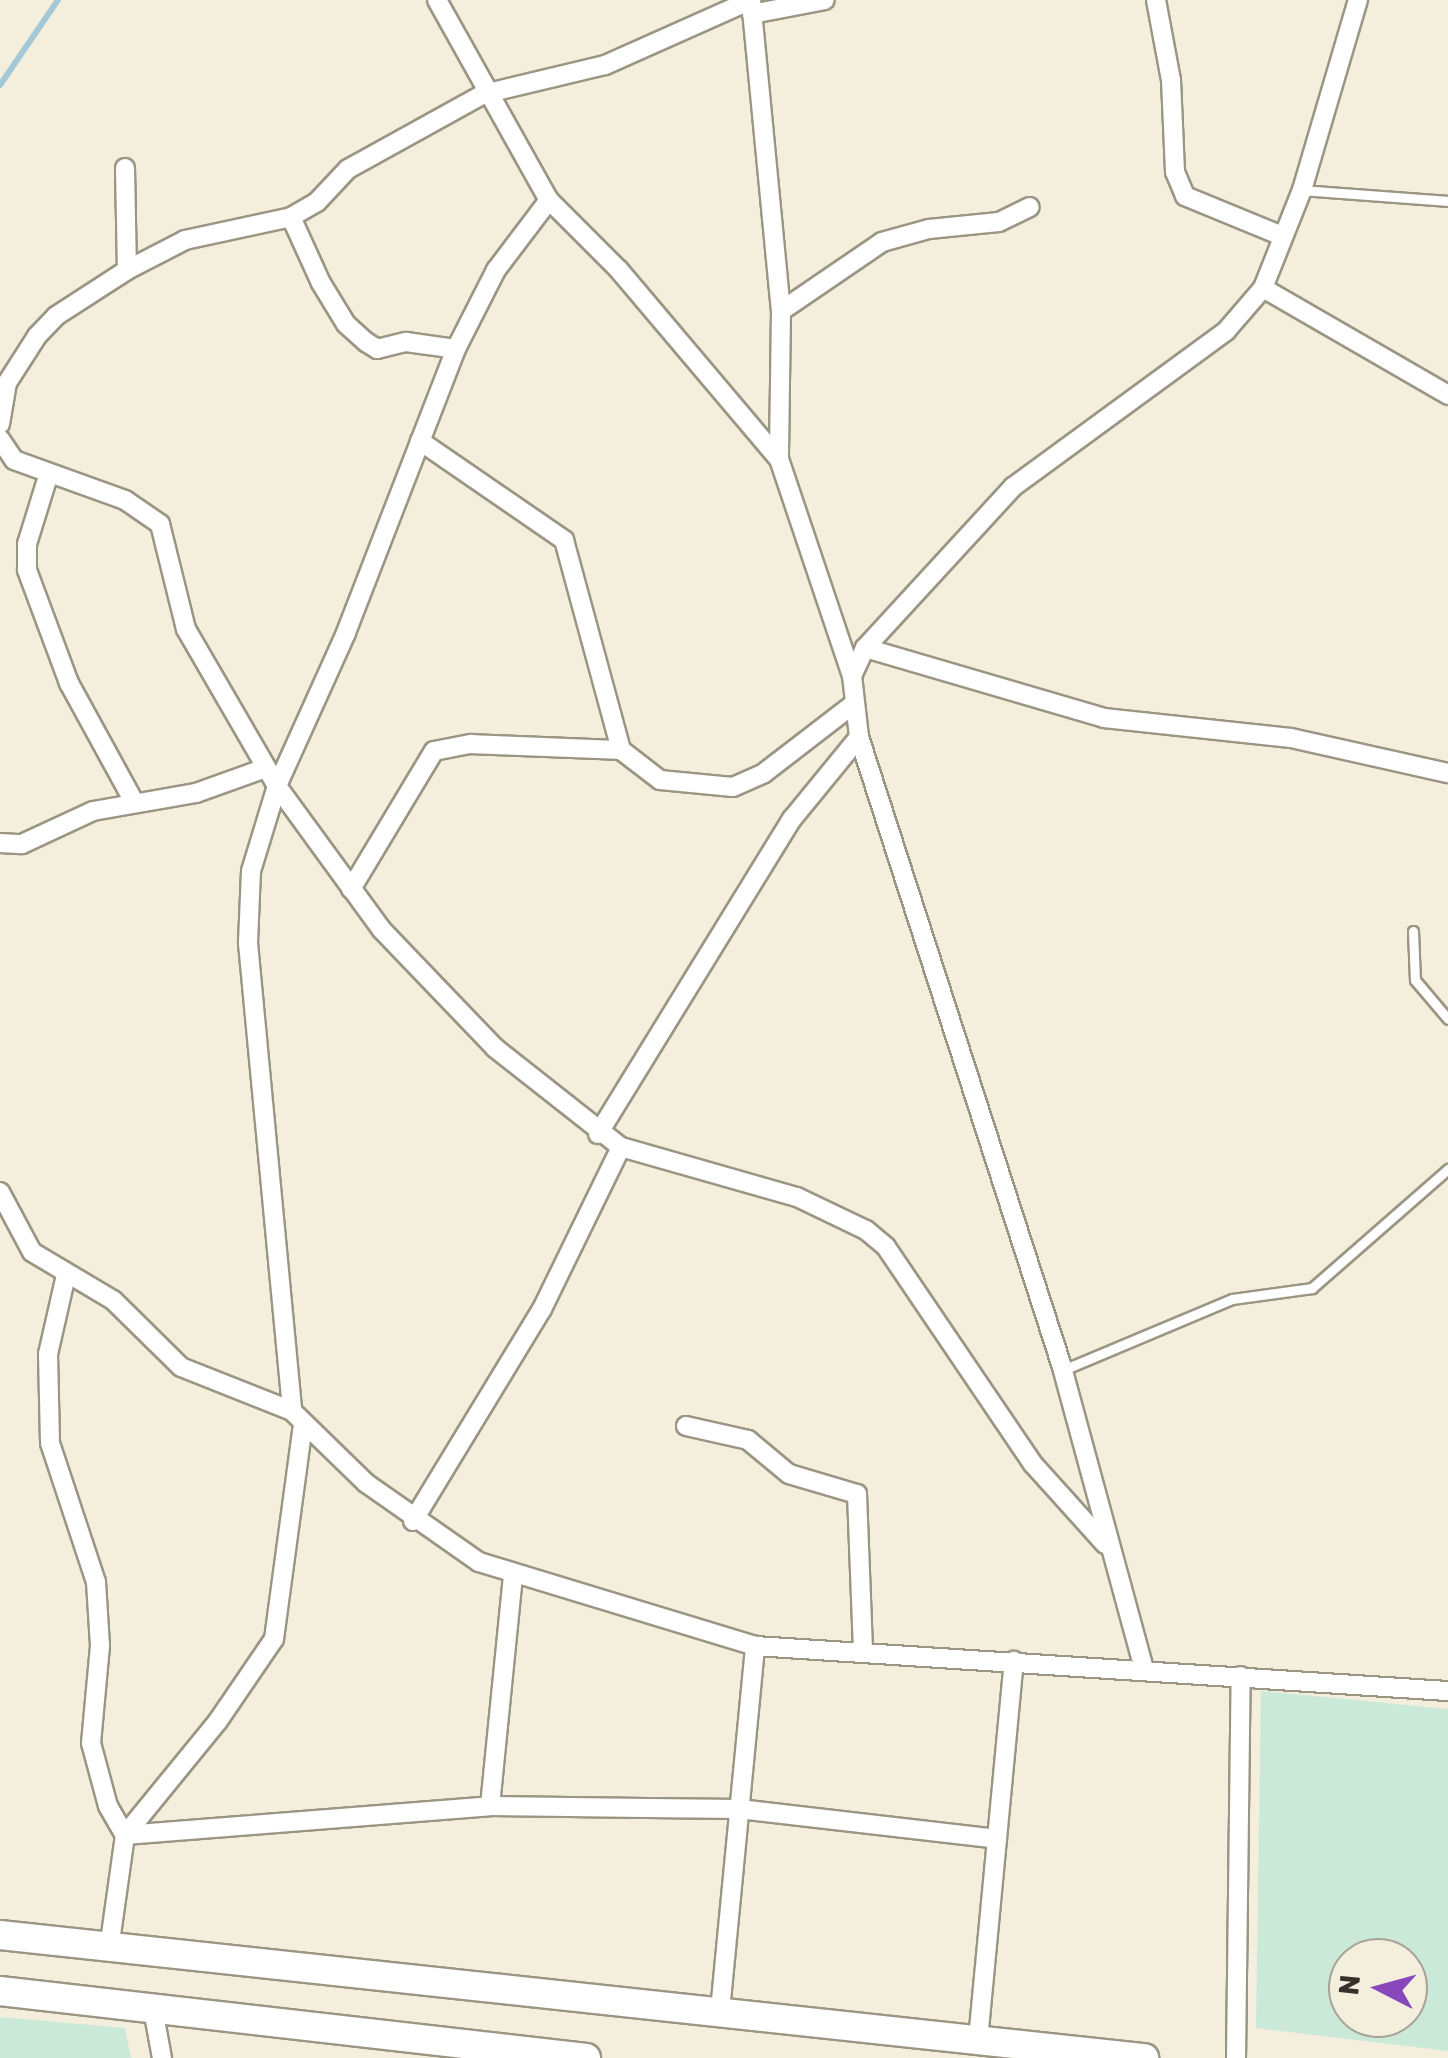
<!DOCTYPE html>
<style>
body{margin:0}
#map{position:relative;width:1448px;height:2058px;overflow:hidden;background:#f4eedc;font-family:Rubik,sans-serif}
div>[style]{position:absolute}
.green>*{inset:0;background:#cae9d9}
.stream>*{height:6px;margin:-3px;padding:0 3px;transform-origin:3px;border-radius:3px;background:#a3c8d8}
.roads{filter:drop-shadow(2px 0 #9b9584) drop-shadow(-2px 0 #9b9584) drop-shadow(0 2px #9b9584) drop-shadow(0 -2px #9b9584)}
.service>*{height:9px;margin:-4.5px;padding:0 4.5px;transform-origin:4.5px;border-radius:4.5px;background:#fff}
.minor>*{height:18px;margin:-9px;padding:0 9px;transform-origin:9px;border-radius:9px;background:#fff}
.secondary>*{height:28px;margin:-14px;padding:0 14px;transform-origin:14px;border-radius:14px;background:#fff}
span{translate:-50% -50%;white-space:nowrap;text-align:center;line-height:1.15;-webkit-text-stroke:8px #f4eedc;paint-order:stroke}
.north{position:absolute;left:1328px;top:1938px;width:100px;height:100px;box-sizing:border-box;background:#f4eedc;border:2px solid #a8a396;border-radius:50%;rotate:276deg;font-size:28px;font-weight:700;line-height:40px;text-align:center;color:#35322c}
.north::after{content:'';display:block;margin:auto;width:35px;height:45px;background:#8847bb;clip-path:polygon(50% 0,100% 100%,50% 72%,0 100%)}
</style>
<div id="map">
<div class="green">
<i style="clip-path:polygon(evenodd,1261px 1691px,1448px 1709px,1448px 2051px,1256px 2028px,1261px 1691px,1408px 1958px,1408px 2018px,1348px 2018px,1348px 1958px,1408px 1958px)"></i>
<i style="clip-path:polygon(0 2017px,125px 2028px,131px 2058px,0 2058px)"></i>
</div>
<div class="stream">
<i style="left:0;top:85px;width:103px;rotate:-55.7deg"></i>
</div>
<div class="roads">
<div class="service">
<i style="left:1302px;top:190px;width:146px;rotate:4.3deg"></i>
<i style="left:1413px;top:931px;width:49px;rotate:87.7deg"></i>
<i style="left:1415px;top:980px;width:51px;rotate:49.8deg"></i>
<i style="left:1063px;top:1370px;width:183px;rotate:-22.8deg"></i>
<i style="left:1232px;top:1299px;width:81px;rotate:-7.8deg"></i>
<i style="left:1312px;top:1288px;width:181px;rotate:-41.2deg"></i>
</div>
<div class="minor">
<i style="left:437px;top:0;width:229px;rotate:60.8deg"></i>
<i style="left:549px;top:200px;width:99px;rotate:45deg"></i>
<i style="left:619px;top:270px;width:248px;rotate:49.8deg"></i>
<i style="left:751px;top:0;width:312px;rotate:84.5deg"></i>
<i style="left:781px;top:311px;width:148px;rotate:90.8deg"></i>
<i style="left:779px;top:459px;width:229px;rotate:71.4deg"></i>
<i style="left:1156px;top:0;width:81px;rotate:79.4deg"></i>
<i style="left:1171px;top:80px;width:92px;rotate:87.5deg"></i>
<i style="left:1175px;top:172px;width:26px;rotate:67deg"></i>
<i style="left:1185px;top:196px;width:105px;rotate:22.4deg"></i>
<i style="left:752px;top:14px;width:74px;rotate:-10.9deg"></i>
<i style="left:125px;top:168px;width:102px;rotate:88.9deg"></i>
<i style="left:549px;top:200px;width:88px;rotate:127.1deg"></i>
<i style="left:496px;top:270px;width:89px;rotate:116.9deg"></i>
<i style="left:456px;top:349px;width:305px;rotate:111.2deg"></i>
<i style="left:346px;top:633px;width:168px;rotate:114.3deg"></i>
<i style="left:277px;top:786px;width:89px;rotate:107deg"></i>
<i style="left:251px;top:871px;width:72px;rotate:92.4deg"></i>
<i style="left:248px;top:943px;width:470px;rotate:84.6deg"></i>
<i style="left:292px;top:1411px;width:103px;rotate:44.2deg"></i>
<i style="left:366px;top:1483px;width:138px;rotate:35deg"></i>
<i style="left:479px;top:1562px;width:288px;rotate:16.9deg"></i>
<i style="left:291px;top:217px;width:72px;rotate:65.6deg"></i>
<i style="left:321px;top:283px;width:48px;rotate:58.6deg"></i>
<i style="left:346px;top:324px;width:27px;rotate:42deg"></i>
<i style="left:366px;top:342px;width:13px;rotate:32deg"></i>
<i style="left:377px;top:349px;width:30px;rotate:-14deg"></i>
<i style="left:406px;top:342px;width:50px;rotate:8deg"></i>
<i style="left:1263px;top:288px;width:214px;rotate:30deg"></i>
<i style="left:781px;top:311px;width:122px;rotate:-34.3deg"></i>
<i style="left:882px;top:242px;width:49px;rotate:-15.5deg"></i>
<i style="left:929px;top:229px;width:70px;rotate:-5.7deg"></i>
<i style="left:999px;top:222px;width:34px;rotate:-26deg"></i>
<i style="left:0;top:424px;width:42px;rotate:-80.3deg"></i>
<i style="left:7px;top:383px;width:56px;rotate:-57.4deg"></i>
<i style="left:37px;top:336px;width:28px;rotate:-46deg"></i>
<i style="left:56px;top:316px;width:85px;rotate:-32.9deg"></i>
<i style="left:127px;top:270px;width:65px;rotate:-27.3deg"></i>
<i style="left:185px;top:240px;width:108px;rotate:-12.2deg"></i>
<i style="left:291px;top:217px;width:30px;rotate:-30deg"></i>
<i style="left:317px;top:202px;width:45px;rotate:-46.8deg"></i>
<i style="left:348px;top:169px;width:155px;rotate:-28.9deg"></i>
<i style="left:484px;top:94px;width:124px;rotate:-13.5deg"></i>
<i style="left:605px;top:65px;width:160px;rotate:-24deg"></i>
<i style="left:0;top:439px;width:25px;rotate:56deg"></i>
<i style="left:14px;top:460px;width:118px;rotate:19.8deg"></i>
<i style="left:125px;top:500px;width:42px;rotate:34.4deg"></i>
<i style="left:160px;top:524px;width:108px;rotate:76.1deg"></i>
<i style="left:186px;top:629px;width:181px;rotate:59.9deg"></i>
<i style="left:277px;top:786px;width:178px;rotate:53.9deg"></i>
<i style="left:382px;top:930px;width:163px;rotate:46.2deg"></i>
<i style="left:495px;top:1048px;width:160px;rotate:38.2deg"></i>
<i style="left:621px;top:1147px;width:183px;rotate:15.9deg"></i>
<i style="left:797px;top:1197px;width:76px;rotate:25.6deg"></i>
<i style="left:866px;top:1230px;width:26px;rotate:40deg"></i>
<i style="left:886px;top:1247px;width:262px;rotate:55.9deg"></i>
<i style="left:1033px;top:1464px;width:108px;rotate:48deg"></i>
<i style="left:420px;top:441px;width:175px;rotate:34.5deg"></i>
<i style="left:564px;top:540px;width:218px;rotate:74.8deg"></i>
<i style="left:621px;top:750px;width:49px;rotate:37.6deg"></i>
<i style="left:660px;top:780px;width:73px;rotate:5.5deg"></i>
<i style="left:733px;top:787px;width:34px;rotate:-24deg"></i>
<i style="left:764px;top:773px;width:110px;rotate:-37.6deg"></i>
<i style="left:49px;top:473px;width:74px;rotate:107.2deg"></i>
<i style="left:27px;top:544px;width:26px;rotate:90deg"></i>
<i style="left:27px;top:570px;width:121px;rotate:69.6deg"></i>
<i style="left:69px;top:683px;width:133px;rotate:61.3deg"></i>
<i style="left:865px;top:648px;width:249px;rotate:16.3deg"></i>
<i style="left:1104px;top:718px;width:188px;rotate:6.1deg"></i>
<i style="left:1291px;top:738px;width:161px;rotate:12.6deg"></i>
<i style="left:0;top:843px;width:22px;rotate:3deg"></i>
<i style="left:22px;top:844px;width:78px;rotate:-24.9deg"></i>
<i style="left:93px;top:811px;width:105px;rotate:-9.9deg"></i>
<i style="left:196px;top:793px;width:74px;rotate:-19.7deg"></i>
<i style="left:351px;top:889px;width:161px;rotate:-59deg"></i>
<i style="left:434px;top:751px;width:38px;rotate:-11deg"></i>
<i style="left:471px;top:744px;width:150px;rotate:2.3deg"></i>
<i style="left:598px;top:1134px;width:370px;rotate:-58.4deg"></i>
<i style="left:792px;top:819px;width:106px;rotate:-50.7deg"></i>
<i style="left:0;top:1192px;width:68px;rotate:61.9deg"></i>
<i style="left:32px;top:1252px;width:94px;rotate:30.7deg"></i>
<i style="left:113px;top:1300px;width:95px;rotate:44.6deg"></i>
<i style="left:181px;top:1367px;width:119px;rotate:21.6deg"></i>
<i style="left:66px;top:1275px;width:81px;rotate:102.8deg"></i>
<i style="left:48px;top:1354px;width:89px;rotate:88.7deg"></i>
<i style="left:50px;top:1443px;width:146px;rotate:71.7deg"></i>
<i style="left:96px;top:1582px;width:64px;rotate:86.4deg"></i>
<i style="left:100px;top:1646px;width:97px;rotate:95.3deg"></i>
<i style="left:91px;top:1743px;width:65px;rotate:74.9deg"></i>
<i style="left:108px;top:1806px;width:34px;rotate:60deg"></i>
<i style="left:125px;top:1835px;width:147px;rotate:-50.8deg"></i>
<i style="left:218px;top:1721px;width:99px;rotate:-55.7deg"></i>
<i style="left:274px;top:1639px;width:217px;rotate:-82.3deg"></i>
<i style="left:686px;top:1426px;width:64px;rotate:12.7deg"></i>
<i style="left:748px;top:1440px;width:53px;rotate:39.7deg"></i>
<i style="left:789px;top:1474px;width:71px;rotate:16.4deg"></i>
<i style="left:857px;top:1494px;width:159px;rotate:87.8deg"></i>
<i style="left:413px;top:1521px;width:248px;rotate:-58.7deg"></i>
<i style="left:542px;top:1309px;width:180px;rotate:-64deg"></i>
<i style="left:1144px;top:1669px;width:310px;rotate:-105.2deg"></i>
<i style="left:1063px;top:1370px;width:665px;rotate:-107.86deg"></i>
<i style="left:859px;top:737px;width:61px;rotate:-96.5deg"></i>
<i style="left:852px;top:676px;width:31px;rotate:-65deg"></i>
<i style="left:865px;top:648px;width:219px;rotate:-47.4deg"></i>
<i style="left:1013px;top:487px;width:264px;rotate:-36.2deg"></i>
<i style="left:1226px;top:331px;width:57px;rotate:-49.3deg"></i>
<i style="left:1263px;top:288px;width:105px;rotate:-68.3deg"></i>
<i style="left:1302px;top:190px;width:198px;rotate:-73.6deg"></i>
<i style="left:490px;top:1806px;width:233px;rotate:-84.3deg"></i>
<i style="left:109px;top:1949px;width:115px;rotate:-82deg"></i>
<i style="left:125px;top:1835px;width:366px;rotate:-4.5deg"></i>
<i style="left:490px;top:1806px;width:249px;rotate:0.7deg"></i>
<i style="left:739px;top:1809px;width:260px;rotate:6.6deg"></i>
<i style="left:153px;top:2009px;width:50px;rotate:79.6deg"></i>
<i style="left:720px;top:2011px;width:367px;rotate:-84.5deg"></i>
<i style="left:755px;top:1646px;width:694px;rotate:3.72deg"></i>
<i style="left:978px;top:2040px;width:381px;rotate:-84.6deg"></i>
<i style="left:1236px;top:2058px;width:382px;rotate:-89.3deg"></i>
</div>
<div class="secondary">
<i style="left:0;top:1935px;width:1151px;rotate:6.14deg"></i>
<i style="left:0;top:1991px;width:590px;rotate:6.52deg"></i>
</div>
</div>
<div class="north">N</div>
</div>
